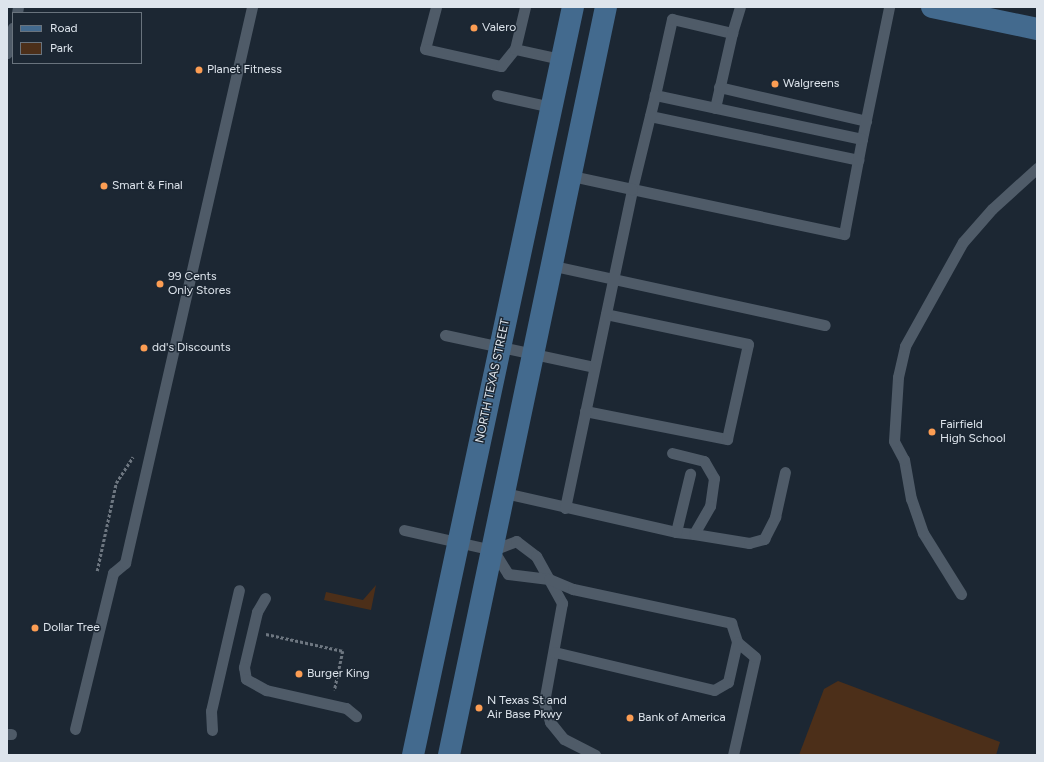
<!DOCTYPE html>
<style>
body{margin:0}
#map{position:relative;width:1044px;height:762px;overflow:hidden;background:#1c2733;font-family:Figtree,sans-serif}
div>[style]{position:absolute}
.green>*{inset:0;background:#4c2f19}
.path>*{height:2.5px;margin-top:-1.25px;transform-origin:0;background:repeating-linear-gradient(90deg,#6d7680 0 3px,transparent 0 5px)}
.lane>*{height:11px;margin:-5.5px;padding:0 5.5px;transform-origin:5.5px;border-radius:5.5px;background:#4f5b68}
.secondary>*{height:22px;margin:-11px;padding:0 11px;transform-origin:11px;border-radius:11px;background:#436a8e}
.dots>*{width:11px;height:11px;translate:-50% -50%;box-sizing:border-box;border:2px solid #1c2733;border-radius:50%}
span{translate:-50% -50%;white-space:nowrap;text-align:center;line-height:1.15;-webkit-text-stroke:3px #1c2733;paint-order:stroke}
.poi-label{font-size:12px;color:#dde4ec}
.left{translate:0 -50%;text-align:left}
.street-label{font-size:12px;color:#dde4ec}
.frame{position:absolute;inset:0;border:8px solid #dde4ec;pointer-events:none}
.legend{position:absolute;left:12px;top:12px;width:130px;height:52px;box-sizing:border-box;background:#1c2733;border:1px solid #69737d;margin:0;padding:5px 7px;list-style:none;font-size:12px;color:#dde4ec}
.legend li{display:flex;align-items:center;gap:8px;height:20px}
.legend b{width:20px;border:1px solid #69737d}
</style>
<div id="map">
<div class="green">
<i style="clip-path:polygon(376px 585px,371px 610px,324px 600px,326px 592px,363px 600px)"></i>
<i style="clip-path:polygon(838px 681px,1000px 742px,996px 755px,799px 755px,824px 689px)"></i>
</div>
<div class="path">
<i style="left:97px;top:571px;width:90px;rotate:-77.8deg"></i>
<i style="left:116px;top:483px;width:31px;rotate:-57deg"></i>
<i style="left:266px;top:634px;width:79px;rotate:12.4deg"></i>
<i style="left:343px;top:651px;width:40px;rotate:102deg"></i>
</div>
<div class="lane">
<i style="left:436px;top:7px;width:43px;rotate:104.7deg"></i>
<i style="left:425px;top:49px;width:78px;rotate:12.6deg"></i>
<i style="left:501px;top:66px;width:22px;rotate:-51deg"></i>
<i style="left:515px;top:49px;width:47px;rotate:12.3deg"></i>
<i style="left:17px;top:13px;width:6px;rotate:-81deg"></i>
<i style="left:515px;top:49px;width:43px;rotate:-76.6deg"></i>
<i style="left:7px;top:53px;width:26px;rotate:-77deg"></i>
<i style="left:719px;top:87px;width:151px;rotate:13deg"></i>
<i style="left:497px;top:95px;width:55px;rotate:12.5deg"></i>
<i style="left:655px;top:95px;width:78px;rotate:-77.4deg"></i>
<i style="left:672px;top:19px;width:62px;rotate:13.1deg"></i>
<i style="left:732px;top:33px;width:27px;rotate:-73deg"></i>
<i style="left:715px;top:108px;width:77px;rotate:-77.2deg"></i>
<i style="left:650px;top:116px;width:213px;rotate:11.9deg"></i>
<i style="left:862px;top:139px;width:135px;rotate:-78.4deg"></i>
<i style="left:554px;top:266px;width:277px;rotate:12.3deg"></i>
<i style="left:445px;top:335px;width:152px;rotate:12.1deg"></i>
<i style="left:585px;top:411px;width:145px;rotate:11.2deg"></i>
<i style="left:727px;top:439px;width:97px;rotate:-77.5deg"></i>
<i style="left:748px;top:344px;width:145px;rotate:-168.1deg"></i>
<i style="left:672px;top:453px;width:33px;rotate:14deg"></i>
<i style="left:704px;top:461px;width:20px;rotate:60deg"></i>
<i style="left:714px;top:478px;width:28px;rotate:98deg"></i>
<i style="left:710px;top:506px;width:32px;rotate:120deg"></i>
<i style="left:694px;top:534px;width:18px;rotate:-174deg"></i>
<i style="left:505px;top:493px;width:175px;rotate:12.8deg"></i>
<i style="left:676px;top:532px;width:60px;rotate:-76.4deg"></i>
<i style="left:565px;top:508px;width:326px;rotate:-78.1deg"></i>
<i style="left:632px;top:189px;width:217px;rotate:12deg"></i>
<i style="left:844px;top:234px;width:97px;rotate:-79.3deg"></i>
<i style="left:862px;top:139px;width:212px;rotate:-168deg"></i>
<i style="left:655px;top:95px;width:97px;rotate:103.7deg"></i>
<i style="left:632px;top:189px;width:61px;rotate:-167.8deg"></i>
<i style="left:404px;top:530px;width:91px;rotate:12.7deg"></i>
<i style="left:493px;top:550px;width:25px;rotate:-21deg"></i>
<i style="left:516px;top:541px;width:25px;rotate:37deg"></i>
<i style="left:536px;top:556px;width:54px;rotate:61deg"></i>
<i style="left:562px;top:603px;width:101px;rotate:100.3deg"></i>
<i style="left:544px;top:702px;width:21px;rotate:73deg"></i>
<i style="left:550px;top:722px;width:22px;rotate:51deg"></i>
<i style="left:564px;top:739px;width:35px;rotate:27deg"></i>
<i style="left:694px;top:534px;width:56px;rotate:9.3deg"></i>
<i style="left:749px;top:543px;width:16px;rotate:-15deg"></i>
<i style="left:764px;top:539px;width:25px;rotate:-63deg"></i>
<i style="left:775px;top:517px;width:46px;rotate:-77.5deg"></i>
<i style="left:493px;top:550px;width:28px;rotate:58deg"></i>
<i style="left:508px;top:574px;width:41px;rotate:7deg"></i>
<i style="left:549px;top:579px;width:26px;rotate:23deg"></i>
<i style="left:573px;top:589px;width:162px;rotate:12.1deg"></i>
<i style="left:731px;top:623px;width:20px;rotate:72deg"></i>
<i style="left:737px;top:642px;width:41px;rotate:102.7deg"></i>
<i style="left:728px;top:682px;width:16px;rotate:150deg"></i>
<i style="left:714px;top:690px;width:164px;rotate:-166.6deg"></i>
<i style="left:961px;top:594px;width:72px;rotate:-121.9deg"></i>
<i style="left:923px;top:533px;width:36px;rotate:-109deg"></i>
<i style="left:911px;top:499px;width:40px;rotate:-100deg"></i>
<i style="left:904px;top:460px;width:21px;rotate:-118deg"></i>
<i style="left:894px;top:441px;width:64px;rotate:-86.4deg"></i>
<i style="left:898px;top:377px;width:32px;rotate:-77deg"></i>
<i style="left:905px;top:346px;width:119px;rotate:-60.9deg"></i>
<i style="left:963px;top:242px;width:44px;rotate:-48.7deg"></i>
<i style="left:992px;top:209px;width:61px;rotate:-42.3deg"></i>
<i style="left:265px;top:598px;width:16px;rotate:120deg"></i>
<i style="left:257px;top:612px;width:57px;rotate:103.3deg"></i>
<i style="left:244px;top:667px;width:12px;rotate:81deg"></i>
<i style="left:246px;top:679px;width:23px;rotate:29deg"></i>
<i style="left:266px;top:690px;width:82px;rotate:12.7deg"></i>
<i style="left:346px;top:708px;width:13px;rotate:39deg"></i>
<i style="left:75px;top:729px;width:161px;rotate:-76.3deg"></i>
<i style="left:113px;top:573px;width:16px;rotate:-40deg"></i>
<i style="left:125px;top:563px;width:570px;rotate:-77.13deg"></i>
<i style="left:212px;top:730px;width:19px;rotate:-93deg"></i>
<i style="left:211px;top:711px;width:124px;rotate:-77deg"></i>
<i style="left:7px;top:734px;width:4px"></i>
<i style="left:733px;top:755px;width:100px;rotate:-77.3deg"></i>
<i style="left:755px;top:657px;width:23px;rotate:-140deg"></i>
</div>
<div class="secondary">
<i style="left:932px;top:7px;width:107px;rotate:11.8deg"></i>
<i style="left:413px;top:755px;width:765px;rotate:-77.93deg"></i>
<i style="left:449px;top:755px;width:764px;rotate:-78.15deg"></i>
</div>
<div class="dots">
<i style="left:474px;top:28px;background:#fc9d53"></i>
<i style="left:199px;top:70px;background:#fc9d53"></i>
<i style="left:775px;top:84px;background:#fc9d53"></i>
<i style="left:104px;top:186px;background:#fc9d53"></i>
<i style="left:160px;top:284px;background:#fc9d53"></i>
<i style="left:144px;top:348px;background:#fc9d53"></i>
<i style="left:932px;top:432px;background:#fc9d53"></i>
<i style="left:35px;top:628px;background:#fc9d53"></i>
<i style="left:299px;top:674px;background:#fc9d53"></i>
<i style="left:479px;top:708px;background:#fc9d53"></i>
<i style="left:630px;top:718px;background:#fc9d53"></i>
</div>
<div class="poi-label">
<span class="left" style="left:482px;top:28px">Valero</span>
<span class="left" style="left:207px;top:70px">Planet Fitness</span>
<span class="left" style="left:783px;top:84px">Walgreens</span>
<span class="left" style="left:112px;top:186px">Smart &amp; Final</span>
<span class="left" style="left:168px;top:284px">99 Cents<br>Only Stores</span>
<span class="left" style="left:152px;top:348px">dd's Discounts</span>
<span class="left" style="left:940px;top:432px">Fairfield<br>High School</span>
<span class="left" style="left:43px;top:628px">Dollar Tree</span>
<span class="left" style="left:307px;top:674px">Burger King</span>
<span class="left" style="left:487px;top:708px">N Texas St and<br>Air Base Pkwy</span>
<span class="left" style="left:638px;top:718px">Bank of America</span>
</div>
<div class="street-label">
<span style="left:493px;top:381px;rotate:-78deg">NORTH TEXAS STREET</span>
</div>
<div class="frame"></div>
<ul class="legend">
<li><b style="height:5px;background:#436a8e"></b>Road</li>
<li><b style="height:11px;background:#4c2f19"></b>Park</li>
</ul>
</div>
